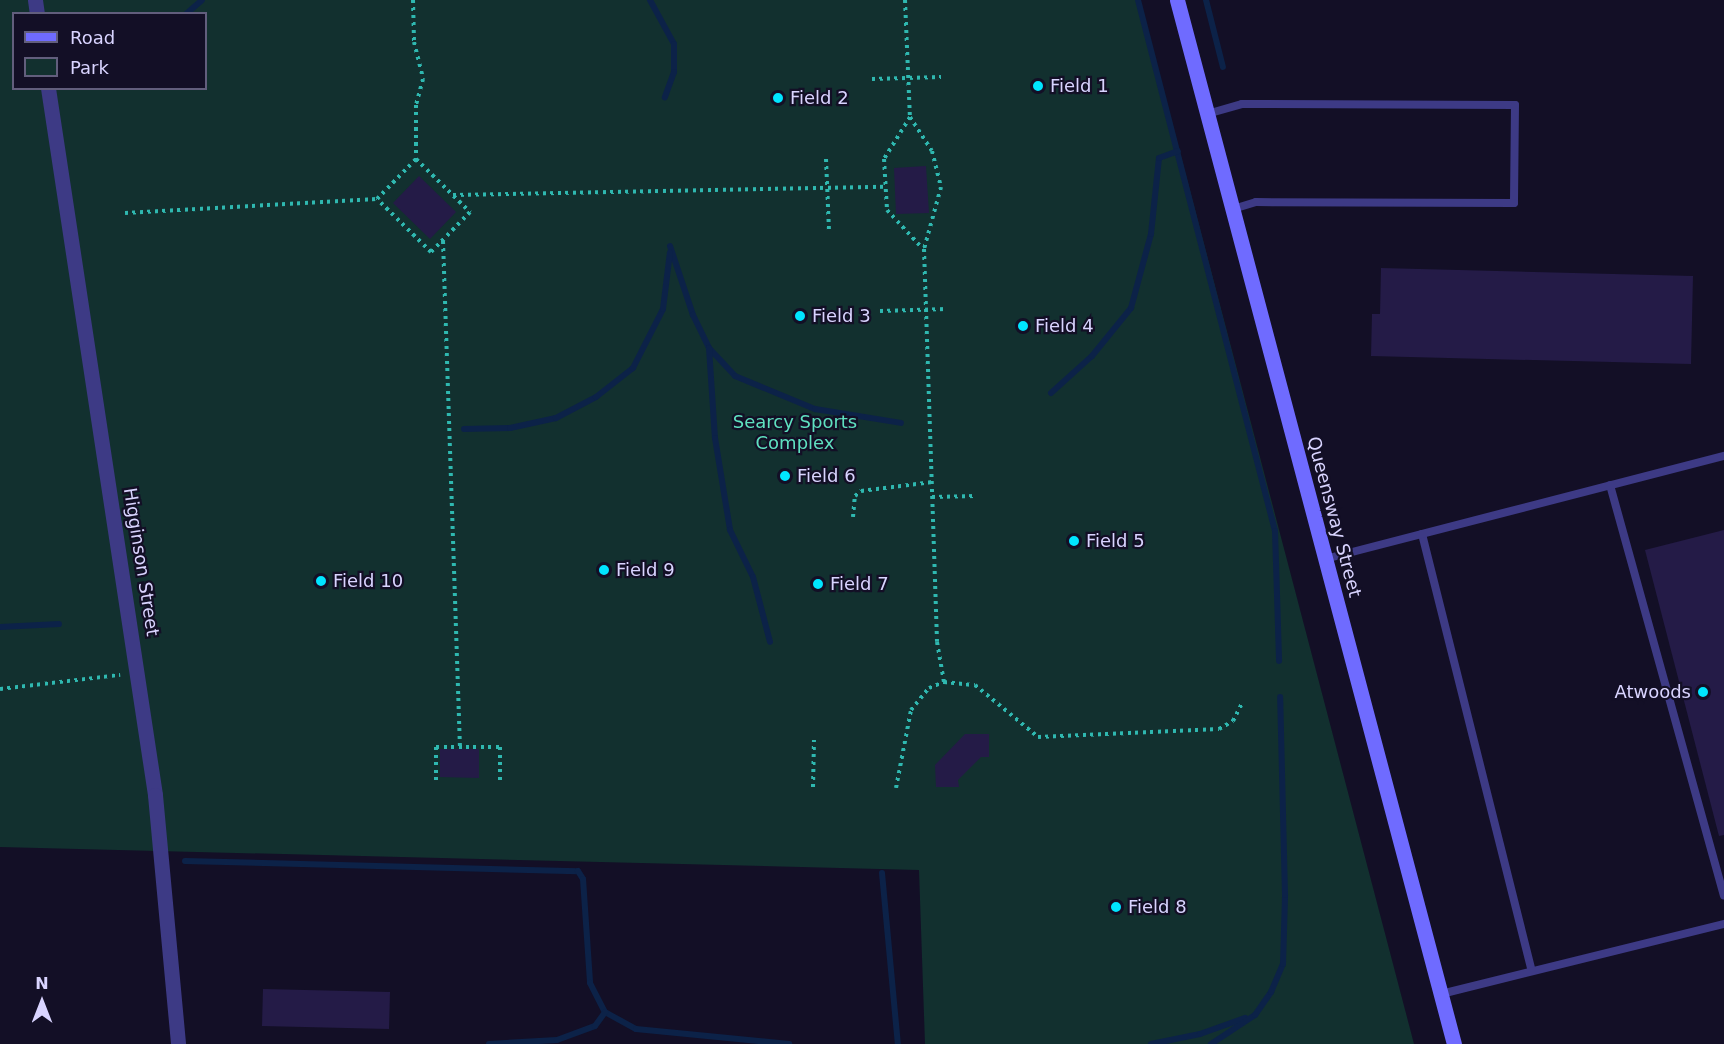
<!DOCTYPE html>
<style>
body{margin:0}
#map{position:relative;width:1724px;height:1044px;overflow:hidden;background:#130f26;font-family:"DejaVu Sans",sans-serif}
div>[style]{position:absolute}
.green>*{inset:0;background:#12302f}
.stream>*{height:6px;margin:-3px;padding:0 3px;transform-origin:3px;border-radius:3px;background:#0c2248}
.building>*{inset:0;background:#241b47}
.path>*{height:4px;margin-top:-2px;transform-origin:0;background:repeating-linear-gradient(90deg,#2fb8b0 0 3px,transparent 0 7.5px)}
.lane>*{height:8px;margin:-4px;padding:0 4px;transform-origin:4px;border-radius:4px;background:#3d3a85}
.street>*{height:15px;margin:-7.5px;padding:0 7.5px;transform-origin:7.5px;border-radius:7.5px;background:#3d3a85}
.secondary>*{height:15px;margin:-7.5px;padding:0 7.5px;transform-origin:7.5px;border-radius:7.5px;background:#6f6bff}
.dots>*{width:16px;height:16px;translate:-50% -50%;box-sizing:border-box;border:3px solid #130f26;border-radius:50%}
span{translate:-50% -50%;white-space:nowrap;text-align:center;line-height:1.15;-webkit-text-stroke:4.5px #130f26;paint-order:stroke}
.poi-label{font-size:18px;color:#d9d4ff}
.left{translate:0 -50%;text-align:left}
.right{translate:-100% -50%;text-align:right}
.park-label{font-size:18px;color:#5fe0c0}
.street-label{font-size:18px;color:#d9d4ff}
.legend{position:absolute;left:12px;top:12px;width:195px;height:78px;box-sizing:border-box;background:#130f26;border:2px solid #625e7d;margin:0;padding:8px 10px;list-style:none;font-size:18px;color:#d9d4ff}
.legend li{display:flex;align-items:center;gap:12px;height:30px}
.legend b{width:30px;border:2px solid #625e7d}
.north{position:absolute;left:12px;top:972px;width:60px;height:60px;-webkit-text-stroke:4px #130f26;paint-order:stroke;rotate:0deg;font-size:16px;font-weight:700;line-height:24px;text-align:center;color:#d9d4ff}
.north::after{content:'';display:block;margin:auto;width:21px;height:27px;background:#d9d4ff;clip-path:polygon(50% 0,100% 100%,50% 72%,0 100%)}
</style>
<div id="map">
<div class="green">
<i style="clip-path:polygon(evenodd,0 0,1140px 0,1414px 1044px,925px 1044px,919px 870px,0 847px,0 0,14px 14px,206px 14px,206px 88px,14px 88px,14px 14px)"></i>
</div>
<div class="stream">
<i style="left:650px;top:0;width:50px;rotate:61.4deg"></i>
<i style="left:674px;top:44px;width:28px;rotate:90deg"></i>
<i style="left:674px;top:72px;width:27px;rotate:110deg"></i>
<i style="left:1138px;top:0;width:548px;rotate:75.53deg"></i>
<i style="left:1275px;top:531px;width:130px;rotate:88.2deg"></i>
<i style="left:1206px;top:0;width:69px;rotate:75.8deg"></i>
<i style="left:186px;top:14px;width:21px;rotate:-41deg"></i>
<i style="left:670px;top:246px;width:73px;rotate:71.6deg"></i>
<i style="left:693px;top:315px;width:37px;rotate:64deg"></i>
<i style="left:709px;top:348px;width:38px;rotate:47deg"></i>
<i style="left:735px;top:376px;width:87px;rotate:22.4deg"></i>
<i style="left:815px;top:409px;width:87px;rotate:9.2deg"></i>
<i style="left:709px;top:348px;width:90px;rotate:86.2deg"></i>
<i style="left:715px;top:438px;width:93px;rotate:80.7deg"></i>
<i style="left:730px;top:530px;width:52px;rotate:63.9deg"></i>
<i style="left:753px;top:577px;width:67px;rotate:75.3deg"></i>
<i style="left:1051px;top:393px;width:55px;rotate:-42.1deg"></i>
<i style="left:1092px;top:356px;width:62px;rotate:-50.9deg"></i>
<i style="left:1131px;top:308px;width:77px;rotate:-74.9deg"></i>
<i style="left:1151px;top:234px;width:76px;rotate:-84deg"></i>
<i style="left:1159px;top:158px;width:20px;rotate:-20deg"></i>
<i style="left:464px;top:429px;width:46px;rotate:-1.2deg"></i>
<i style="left:510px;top:428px;width:47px;rotate:-12.3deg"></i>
<i style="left:556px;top:418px;width:45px;rotate:-27.7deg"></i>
<i style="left:596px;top:397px;width:47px;rotate:-38.1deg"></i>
<i style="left:633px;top:368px;width:66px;rotate:-63deg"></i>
<i style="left:663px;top:309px;width:57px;rotate:-83deg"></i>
<i style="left:0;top:627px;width:59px;rotate:-2.9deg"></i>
<i style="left:185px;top:861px;width:393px;rotate:1.5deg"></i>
<i style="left:578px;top:871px;width:9px;rotate:58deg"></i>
<i style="left:583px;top:879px;width:104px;rotate:86.1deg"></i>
<i style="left:590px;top:983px;width:33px;rotate:63deg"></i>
<i style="left:605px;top:1012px;width:35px;rotate:29deg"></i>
<i style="left:636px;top:1029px;width:154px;rotate:5.6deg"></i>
<i style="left:882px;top:873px;width:172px;rotate:84.7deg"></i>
<i style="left:489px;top:1044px;width:68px;rotate:-3.4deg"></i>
<i style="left:557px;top:1040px;width:40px;rotate:-20.2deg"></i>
<i style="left:595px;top:1026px;width:17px;rotate:-54deg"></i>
<i style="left:1151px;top:1044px;width:50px;rotate:-11.5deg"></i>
<i style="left:1200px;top:1034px;width:48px;rotate:-19.6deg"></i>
<i style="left:1211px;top:1044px;width:53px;rotate:-33.4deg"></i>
<i style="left:1255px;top:1015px;width:28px;rotate:-55deg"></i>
<i style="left:1271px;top:992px;width:30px;rotate:-67deg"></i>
<i style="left:1283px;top:964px;width:69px;rotate:-88.3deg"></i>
<i style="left:1285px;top:895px;width:198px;rotate:-91.4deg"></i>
</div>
<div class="building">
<i style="clip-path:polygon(926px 166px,929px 213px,896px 214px,894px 168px)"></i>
<i style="clip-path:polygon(419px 176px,456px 212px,430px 239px,393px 203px)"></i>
<i style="clip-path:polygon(1381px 268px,1693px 276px,1691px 364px,1371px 356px,1372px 314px,1380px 314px)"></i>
<i style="clip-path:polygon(1724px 530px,1724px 835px,1719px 836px,1645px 550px)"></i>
<i style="clip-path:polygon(965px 734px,989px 734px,989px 757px,981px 757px,958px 780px,959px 787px,936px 787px,935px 765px)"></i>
<i style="clip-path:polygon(440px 749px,479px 749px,479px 778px,440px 777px)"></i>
<i style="clip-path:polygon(263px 989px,390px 992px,389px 1029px,262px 1026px)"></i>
</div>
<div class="path">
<i style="left:413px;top:0;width:42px;rotate:88.6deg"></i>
<i style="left:414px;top:42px;width:38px;rotate:76deg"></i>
<i style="left:423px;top:79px;width:27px;rotate:105deg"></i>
<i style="left:416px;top:105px;width:54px;rotate:90deg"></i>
<i style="left:905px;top:0;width:117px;rotate:87.6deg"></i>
<i style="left:910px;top:117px;width:40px;rotate:57.1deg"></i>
<i style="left:932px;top:151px;width:37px;rotate:76deg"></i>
<i style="left:941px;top:187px;width:64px;rotate:105.3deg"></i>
<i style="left:924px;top:249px;width:393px;rotate:88.1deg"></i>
<i style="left:937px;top:642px;width:41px;rotate:80.1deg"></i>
<i style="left:872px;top:79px;width:69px;rotate:-1.7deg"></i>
<i style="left:910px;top:117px;width:49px;rotate:121.8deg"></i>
<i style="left:884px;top:159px;width:51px;rotate:86.6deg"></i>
<i style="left:887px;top:210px;width:53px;rotate:47.3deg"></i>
<i style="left:416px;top:159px;width:76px;rotate:44.5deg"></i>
<i style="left:470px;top:212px;width:56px;rotate:134.3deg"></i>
<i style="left:431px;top:252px;width:76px;rotate:-135.5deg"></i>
<i style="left:377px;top:199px;width:56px;rotate:-45.7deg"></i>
<i style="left:826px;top:159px;width:73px;rotate:87.6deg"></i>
<i style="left:453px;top:195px;width:432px;rotate:-1.1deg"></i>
<i style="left:125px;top:213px;width:252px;rotate:-3.2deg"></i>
<i style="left:443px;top:241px;width:506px;rotate:88.08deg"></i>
<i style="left:880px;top:311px;width:67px;rotate:-1.7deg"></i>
<i style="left:932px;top:497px;width:44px;rotate:-1.3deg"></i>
<i style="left:853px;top:517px;width:21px;rotate:-85deg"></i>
<i style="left:855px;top:496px;width:8px;rotate:-40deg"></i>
<i style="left:861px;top:491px;width:72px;rotate:-7.2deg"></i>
<i style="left:0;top:689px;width:121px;rotate:-6.7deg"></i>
<i style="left:436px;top:780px;width:33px;rotate:-90deg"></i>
<i style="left:436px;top:747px;width:64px"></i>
<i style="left:500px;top:747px;width:34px;rotate:90deg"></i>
<i style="left:813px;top:787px;width:47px;rotate:-88.8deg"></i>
<i style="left:896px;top:788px;width:79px;rotate:-79.1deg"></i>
<i style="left:911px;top:710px;width:28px;rotate:-51deg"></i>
<i style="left:929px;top:688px;width:16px;rotate:-22deg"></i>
<i style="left:944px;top:682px;width:31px;rotate:6deg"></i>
<i style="left:975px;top:685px;width:82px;rotate:39.5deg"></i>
<i style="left:1038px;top:737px;width:181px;rotate:-2.5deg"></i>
<i style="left:1219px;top:729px;width:16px;rotate:-30deg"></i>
<i style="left:1233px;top:721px;width:20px;rotate:-63deg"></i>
</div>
<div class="lane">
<i style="left:1207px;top:114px;width:36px;rotate:-16deg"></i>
<i style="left:1242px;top:104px;width:273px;rotate:0.2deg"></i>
<i style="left:1515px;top:105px;width:98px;rotate:90.6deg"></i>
<i style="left:1514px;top:203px;width:258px;rotate:-179.8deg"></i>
<i style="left:1256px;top:202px;width:24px;rotate:163deg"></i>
<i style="left:1610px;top:485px;width:426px;rotate:74.5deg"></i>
<i style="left:1422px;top:534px;width:448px;rotate:75.9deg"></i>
<i style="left:1325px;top:559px;width:412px;rotate:-14.5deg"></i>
<i style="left:1441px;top:994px;width:292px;rotate:-13.9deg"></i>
</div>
<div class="street">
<i style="left:35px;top:0;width:14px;rotate:82deg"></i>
<i style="left:48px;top:88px;width:715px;rotate:81.39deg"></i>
<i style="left:155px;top:795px;width:250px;rotate:84.7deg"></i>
</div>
<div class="secondary">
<i style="left:1177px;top:0;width:1080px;rotate:75.14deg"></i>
</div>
<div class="dots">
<i style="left:1038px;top:86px;background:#00e5ff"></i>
<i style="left:778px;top:98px;background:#00e5ff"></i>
<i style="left:800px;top:316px;background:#00e5ff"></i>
<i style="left:1023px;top:326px;background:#00e5ff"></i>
<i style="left:785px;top:476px;background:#00e5ff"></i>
<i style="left:1074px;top:541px;background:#00e5ff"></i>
<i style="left:604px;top:570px;background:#00e5ff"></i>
<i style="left:321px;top:581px;background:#00e5ff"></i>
<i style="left:818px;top:584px;background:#00e5ff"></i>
<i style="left:1703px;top:692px;background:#00e5ff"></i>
<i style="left:1116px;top:907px;background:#00e5ff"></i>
</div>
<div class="poi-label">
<span class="left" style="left:1050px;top:86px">Field 1</span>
<span class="left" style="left:790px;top:98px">Field 2</span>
<span class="left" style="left:812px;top:316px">Field 3</span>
<span class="left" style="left:1035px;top:326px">Field 4</span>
<span class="left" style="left:797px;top:476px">Field 6</span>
<span class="left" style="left:1086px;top:541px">Field 5</span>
<span class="left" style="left:616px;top:570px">Field 9</span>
<span class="left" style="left:333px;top:581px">Field 10</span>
<span class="left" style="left:830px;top:584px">Field 7</span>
<span class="right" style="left:1691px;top:692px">Atwoods</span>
<span class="left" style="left:1128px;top:907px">Field 8</span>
</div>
<div class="park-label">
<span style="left:795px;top:433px">Searcy Sports<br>Complex</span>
</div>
<div class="street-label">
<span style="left:1334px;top:517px;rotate:75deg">Queensway Street</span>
<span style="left:141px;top:562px;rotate:81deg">Higginson Street</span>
</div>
<ul class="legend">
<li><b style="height:8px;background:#6f6bff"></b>Road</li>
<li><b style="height:16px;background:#12302f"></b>Park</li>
</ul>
<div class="north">N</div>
</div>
